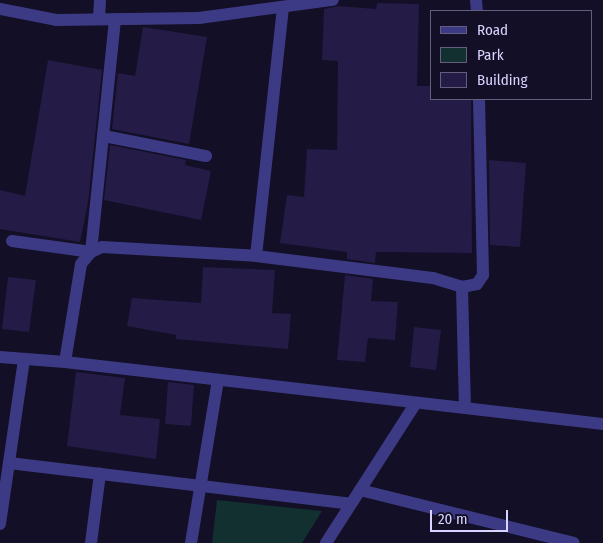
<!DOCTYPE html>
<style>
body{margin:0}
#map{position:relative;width:603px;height:543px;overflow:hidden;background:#130f26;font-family:"Fira Sans Condensed",sans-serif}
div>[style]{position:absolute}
.green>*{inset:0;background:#12302f}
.building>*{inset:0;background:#241b47}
.minor>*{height:12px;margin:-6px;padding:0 6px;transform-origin:6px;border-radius:6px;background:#3d3a85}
span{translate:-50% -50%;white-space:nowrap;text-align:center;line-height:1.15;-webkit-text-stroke:4px #130f26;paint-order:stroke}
.legend{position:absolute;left:430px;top:10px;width:162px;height:90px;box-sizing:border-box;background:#130f26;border:1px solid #625e7d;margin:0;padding:6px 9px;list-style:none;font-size:15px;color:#d9d4ff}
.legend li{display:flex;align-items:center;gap:10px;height:25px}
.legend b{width:25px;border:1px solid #625e7d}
.scale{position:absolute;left:430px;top:510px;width:78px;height:22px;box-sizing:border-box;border:2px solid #d9d4ff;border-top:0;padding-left:6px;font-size:15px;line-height:18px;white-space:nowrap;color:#d9d4ff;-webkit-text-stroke:4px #130f26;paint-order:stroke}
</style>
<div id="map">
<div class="green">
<i style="clip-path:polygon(217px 500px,322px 511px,302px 543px,212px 543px)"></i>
</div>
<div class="building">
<i style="clip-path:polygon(377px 3px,419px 4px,417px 86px,432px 86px,432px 99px,471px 99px,472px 253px,376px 252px,375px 263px,347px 259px,347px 252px,280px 243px,287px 195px,304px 197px,307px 149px,337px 150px,338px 61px,322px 60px,324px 9px,338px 6px,376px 9px)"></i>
<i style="clip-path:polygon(143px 27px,207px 37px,189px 144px,112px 129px,118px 73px,135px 76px)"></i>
<i style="clip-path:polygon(48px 60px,102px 70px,88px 203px,80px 242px,0 229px,0 190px,25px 196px)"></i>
<i style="clip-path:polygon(110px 145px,186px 160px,185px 165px,211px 171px,201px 220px,104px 200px)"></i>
<i style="clip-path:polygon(489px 160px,526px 163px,520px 247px,490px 245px)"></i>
<i style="clip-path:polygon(203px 267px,275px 270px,272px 313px,291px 314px,288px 349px,176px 339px,176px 335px,127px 326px,132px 298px,201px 303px)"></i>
<i style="clip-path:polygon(345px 275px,373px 279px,371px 301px,398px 302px,395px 340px,368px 338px,365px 362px,337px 360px)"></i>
<i style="clip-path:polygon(8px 277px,36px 280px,29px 332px,2px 329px)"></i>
<i style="clip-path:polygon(414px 327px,441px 330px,436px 370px,410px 367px)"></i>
<i style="clip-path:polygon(76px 372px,125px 378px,120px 415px,160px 419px,156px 459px,67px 446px)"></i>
<i style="clip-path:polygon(168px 382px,194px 385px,191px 426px,165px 424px)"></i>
</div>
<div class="minor">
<i style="left:476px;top:0;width:11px;rotate:85deg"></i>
<i style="left:0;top:9px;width:57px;rotate:11.1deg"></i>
<i style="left:56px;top:20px;width:143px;rotate:-0.8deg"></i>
<i style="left:199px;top:18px;width:135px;rotate:-7.7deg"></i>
<i style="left:99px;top:19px;width:19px;rotate:-87deg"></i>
<i style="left:104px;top:136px;width:104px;rotate:11.1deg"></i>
<i style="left:12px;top:241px;width:80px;rotate:7.9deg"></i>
<i style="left:91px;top:252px;width:234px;rotate:-84.1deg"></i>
<i style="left:256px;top:256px;width:250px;rotate:-83.8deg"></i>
<i style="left:462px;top:287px;width:15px;rotate:-11deg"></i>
<i style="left:477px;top:284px;width:11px;rotate:-56deg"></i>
<i style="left:483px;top:275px;width:176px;rotate:-91.3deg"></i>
<i style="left:0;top:357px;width:65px;rotate:4.4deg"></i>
<i style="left:65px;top:362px;width:542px;rotate:6.57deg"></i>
<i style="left:65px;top:362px;width:99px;rotate:-80.7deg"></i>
<i style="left:81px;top:264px;width:16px;rotate:-50deg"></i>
<i style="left:91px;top:252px;width:12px;rotate:-24deg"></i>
<i style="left:102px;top:247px;width:154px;rotate:3.3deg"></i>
<i style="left:256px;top:256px;width:178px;rotate:7.1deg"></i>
<i style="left:433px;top:278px;width:30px;rotate:17deg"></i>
<i style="left:462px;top:287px;width:121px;rotate:88.6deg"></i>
<i style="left:9px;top:463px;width:344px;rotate:6.8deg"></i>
<i style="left:360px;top:490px;width:220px;rotate:13.9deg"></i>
<i style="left:0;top:524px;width:167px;rotate:-81.7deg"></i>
<i style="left:91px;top:543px;width:70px;rotate:-82.6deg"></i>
<i style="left:191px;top:543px;width:165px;rotate:-80.6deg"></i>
<i style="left:326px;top:543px;width:166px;rotate:-57.3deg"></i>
</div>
<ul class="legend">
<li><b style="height:6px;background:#3d3a85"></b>Road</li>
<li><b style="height:14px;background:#12302f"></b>Park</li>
<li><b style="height:14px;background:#241b47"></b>Building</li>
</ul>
<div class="scale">20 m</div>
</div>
